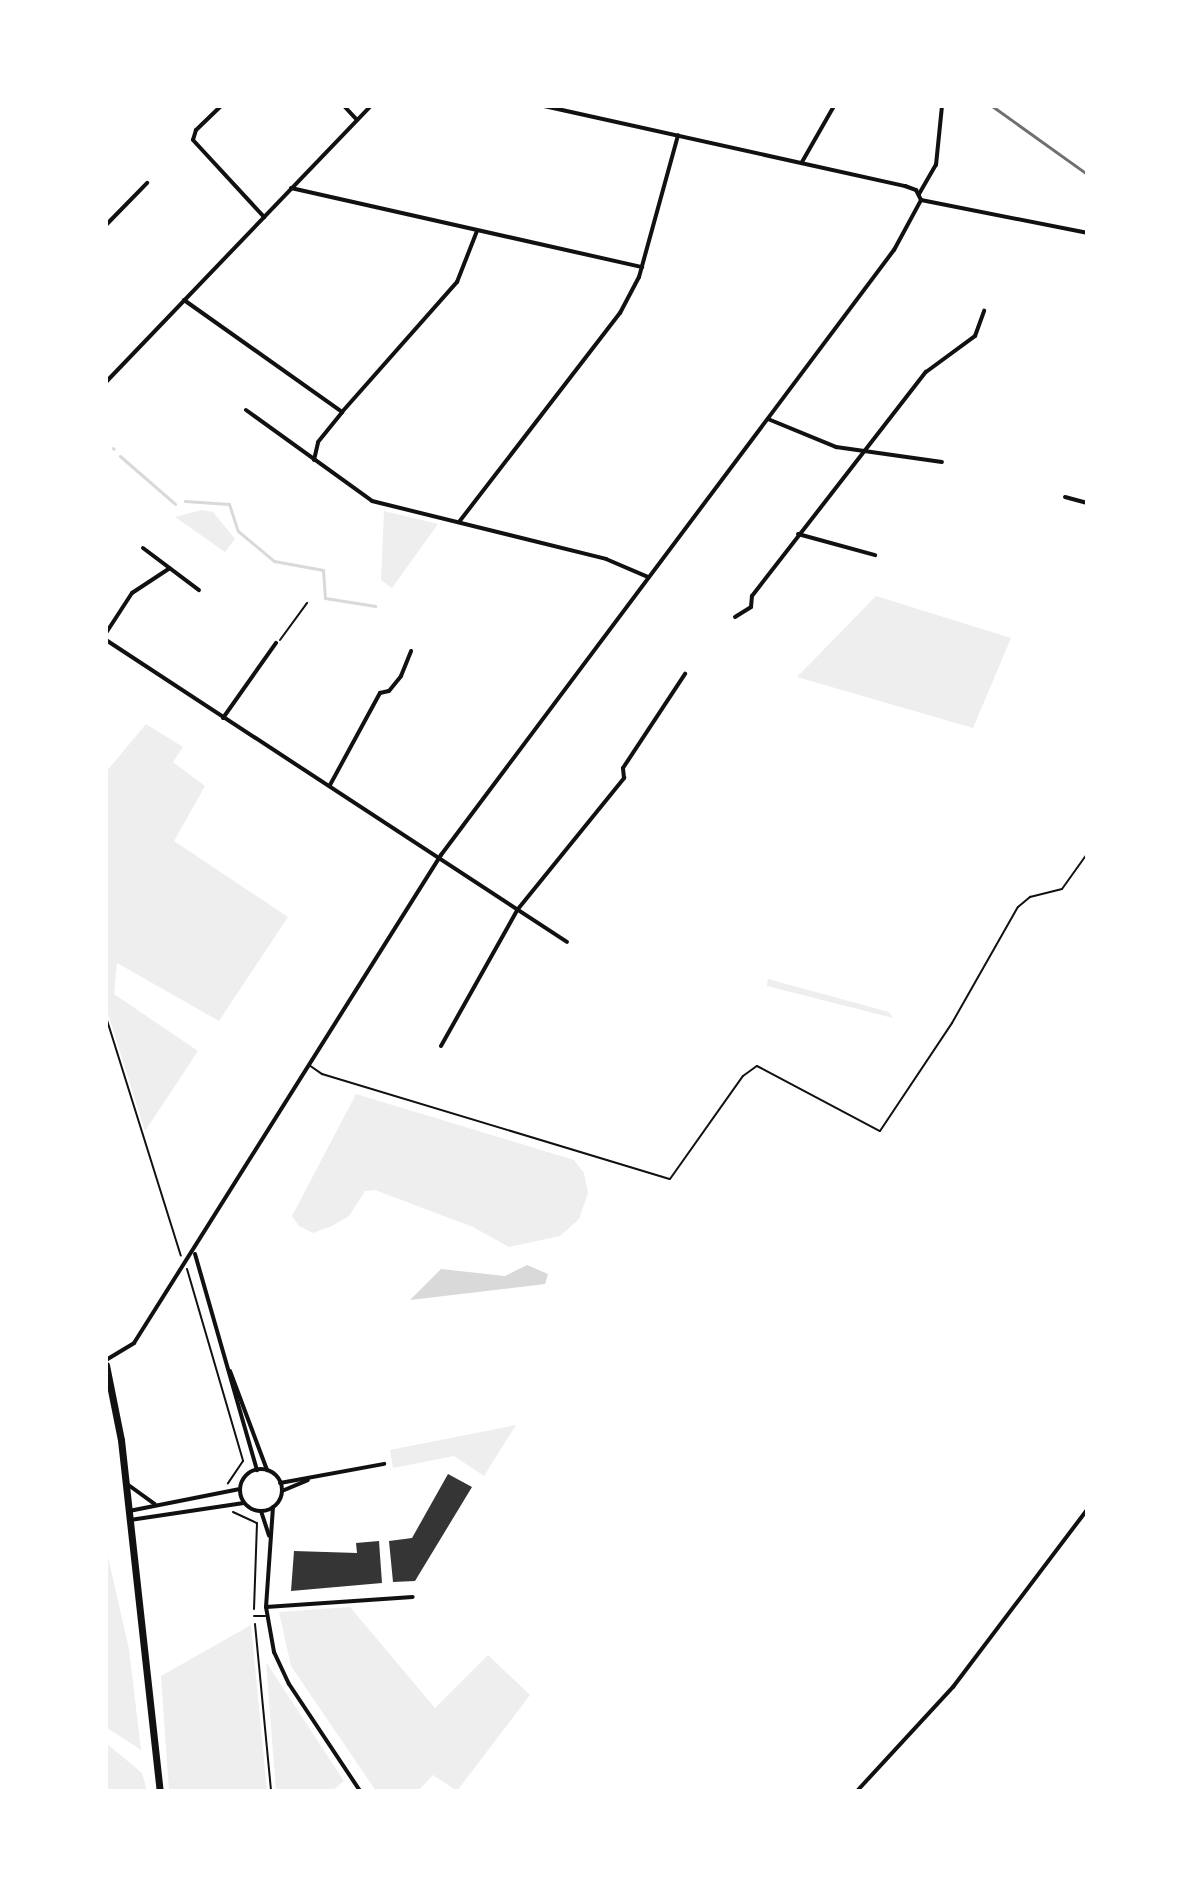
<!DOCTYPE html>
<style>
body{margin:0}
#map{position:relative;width:1193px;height:1897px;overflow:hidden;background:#fff;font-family:Rubik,sans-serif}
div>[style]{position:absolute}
.green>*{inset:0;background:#eee}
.water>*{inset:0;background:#d9d9d9}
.stream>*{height:3px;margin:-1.5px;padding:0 1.5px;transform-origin:1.5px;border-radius:1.5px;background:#d9d9d9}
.building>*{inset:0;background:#353535}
.path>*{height:2px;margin:-1px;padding:0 1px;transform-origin:1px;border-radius:1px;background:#111}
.service>*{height:2px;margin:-1px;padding:0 1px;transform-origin:1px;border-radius:1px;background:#111}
.minor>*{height:4px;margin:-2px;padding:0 2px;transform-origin:2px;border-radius:2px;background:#111}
.minor>.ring{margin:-2px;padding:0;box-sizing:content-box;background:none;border:4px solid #111;border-radius:50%}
.primary>*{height:7px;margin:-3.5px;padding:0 3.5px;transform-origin:3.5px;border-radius:3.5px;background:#111}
.rail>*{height:3px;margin:-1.5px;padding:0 1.5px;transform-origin:1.5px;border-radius:1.5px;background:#707070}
span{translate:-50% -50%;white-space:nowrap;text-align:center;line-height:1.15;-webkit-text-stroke:6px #fff;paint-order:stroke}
.frame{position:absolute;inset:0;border:108px solid #fff;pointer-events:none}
</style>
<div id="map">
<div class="green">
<i style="clip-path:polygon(202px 510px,213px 512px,235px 539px,225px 552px,175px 517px)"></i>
<i style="clip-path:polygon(384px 511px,438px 524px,392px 588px,381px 580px)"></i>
<i style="clip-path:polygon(876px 596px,1011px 638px,973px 728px,797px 677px)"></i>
<i style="clip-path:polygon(146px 724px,183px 747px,173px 762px,205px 786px,174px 841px,288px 917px,219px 1021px,117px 963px,114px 994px,198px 1051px,145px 1131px,106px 1007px,106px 772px)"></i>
<i style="clip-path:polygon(768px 979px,889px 1012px,893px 1018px,767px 986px)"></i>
<i style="clip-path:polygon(356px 1094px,574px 1160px,584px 1173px,588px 1193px,579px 1219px,560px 1236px,509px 1247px,473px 1227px,375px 1190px,365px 1191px,349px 1216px,332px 1226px,313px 1233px,299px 1226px,292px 1216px)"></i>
<i style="clip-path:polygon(516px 1425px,484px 1476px,454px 1456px,393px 1468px,390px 1450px)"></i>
<i style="clip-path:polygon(106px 1548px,129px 1649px,141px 1750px,106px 1727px)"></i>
<i style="clip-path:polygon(350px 1607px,435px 1708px,488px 1655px,530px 1695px,457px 1791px,433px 1775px,418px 1791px,376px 1791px,291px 1666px,279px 1612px)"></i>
<i style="clip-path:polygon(251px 1625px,267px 1791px,169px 1791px,161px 1676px)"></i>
<i style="clip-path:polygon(266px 1662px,344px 1781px,332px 1791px,276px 1791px)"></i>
<i style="clip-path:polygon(106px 1743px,142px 1773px,147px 1791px,106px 1791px)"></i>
</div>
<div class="water">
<i style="clip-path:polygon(527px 1265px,548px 1274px,545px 1284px,410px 1300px,441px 1269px,505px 1276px)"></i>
</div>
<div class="stream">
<i style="left:113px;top:448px;width:1px;rotate:45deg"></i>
<i style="left:120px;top:456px;width:73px;rotate:41.1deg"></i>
<i style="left:185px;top:501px;width:44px;rotate:3.9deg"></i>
<i style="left:229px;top:504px;width:28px;rotate:72deg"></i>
<i style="left:238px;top:531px;width:47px;rotate:39.8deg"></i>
<i style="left:274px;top:561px;width:50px;rotate:10.4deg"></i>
<i style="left:323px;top:570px;width:28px;rotate:86deg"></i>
<i style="left:325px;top:598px;width:51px;rotate:9.1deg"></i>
</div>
<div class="building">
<i style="clip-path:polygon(448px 1474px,472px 1487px,415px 1581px,393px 1582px,389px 1541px,412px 1538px)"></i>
<i style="clip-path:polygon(379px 1541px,382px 1583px,291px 1591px,294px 1551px,357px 1553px,356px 1543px)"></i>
</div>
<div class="path">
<i style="left:280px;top:640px;width:46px;rotate:-53.9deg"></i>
<i style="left:106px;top:1017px;width:250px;rotate:72.6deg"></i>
<i style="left:187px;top:1269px;width:200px;rotate:73.7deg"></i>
<i style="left:243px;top:1461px;width:27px;rotate:124deg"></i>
<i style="left:233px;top:1512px;width:26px;rotate:25deg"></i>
<i style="left:257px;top:1523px;width:86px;rotate:92deg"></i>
<i style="left:255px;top:1624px;width:168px;rotate:84.5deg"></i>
</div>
<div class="service">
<i style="left:309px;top:1065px;width:16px;rotate:35deg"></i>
<i style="left:322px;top:1074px;width:363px;rotate:16.8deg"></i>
<i style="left:670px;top:1179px;width:126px;rotate:-54.7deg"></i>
<i style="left:743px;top:1076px;width:17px;rotate:-36deg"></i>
<i style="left:757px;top:1066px;width:139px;rotate:27.9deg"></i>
<i style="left:880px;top:1131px;width:130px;rotate:-56.3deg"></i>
<i style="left:952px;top:1023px;width:133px;rotate:-60.4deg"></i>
<i style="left:1018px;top:907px;width:16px;rotate:-40deg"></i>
<i style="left:1030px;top:897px;width:33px;rotate:-14deg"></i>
<i style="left:1062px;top:889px;width:43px;rotate:-54.5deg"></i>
<i style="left:254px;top:1616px;width:11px"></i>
</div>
<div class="minor">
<i style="left:221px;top:106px;width:35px;rotate:136deg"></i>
<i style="left:196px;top:130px;width:10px;rotate:107deg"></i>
<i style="left:193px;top:140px;width:105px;rotate:47.3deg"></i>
<i style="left:344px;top:106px;width:19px;rotate:47deg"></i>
<i style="left:544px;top:106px;width:370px;rotate:12.5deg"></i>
<i style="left:905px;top:186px;width:12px;rotate:20deg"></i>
<i style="left:916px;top:190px;width:11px;rotate:63deg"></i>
<i style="left:802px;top:162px;width:64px;rotate:-60.3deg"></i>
<i style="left:291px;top:188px;width:360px;rotate:12.7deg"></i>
<i style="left:919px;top:194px;width:34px;rotate:-60deg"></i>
<i style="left:936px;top:165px;width:59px;rotate:-84.2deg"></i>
<i style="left:921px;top:200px;width:169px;rotate:11.2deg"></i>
<i style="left:106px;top:225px;width:59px;rotate:-45.7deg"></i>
<i style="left:184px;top:300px;width:194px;rotate:35.3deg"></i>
<i style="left:106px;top:382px;width:383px;rotate:-46.2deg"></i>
<i style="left:246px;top:410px;width:155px;rotate:35.8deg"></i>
<i style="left:372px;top:501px;width:241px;rotate:13.9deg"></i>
<i style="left:606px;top:559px;width:46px;rotate:23.2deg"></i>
<i style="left:768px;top:419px;width:74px;rotate:22.4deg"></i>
<i style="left:836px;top:447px;width:107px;rotate:8.1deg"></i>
<i style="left:314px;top:460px;width:18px;rotate:-77deg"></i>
<i style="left:318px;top:442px;width:38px;rotate:-51deg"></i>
<i style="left:342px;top:412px;width:174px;rotate:-48.5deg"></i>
<i style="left:457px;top:282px;width:55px;rotate:-68.6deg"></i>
<i style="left:1065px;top:497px;width:23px;rotate:15deg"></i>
<i style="left:459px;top:522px;width:264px;rotate:-52.4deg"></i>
<i style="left:620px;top:313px;width:41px;rotate:-62.2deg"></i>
<i style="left:639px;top:277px;width:147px;rotate:-74.6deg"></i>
<i style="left:798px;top:534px;width:80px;rotate:15.3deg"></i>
<i style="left:143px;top:548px;width:70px;rotate:36.9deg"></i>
<i style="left:735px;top:617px;width:19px;rotate:-32deg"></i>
<i style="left:751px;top:607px;width:11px;rotate:-85deg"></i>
<i style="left:752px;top:596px;width:284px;rotate:-52.2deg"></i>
<i style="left:926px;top:372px;width:61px;rotate:-36.3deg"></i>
<i style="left:975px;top:336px;width:27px;rotate:-70deg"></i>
<i style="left:106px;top:633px;width:48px;rotate:-57deg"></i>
<i style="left:132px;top:593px;width:45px;rotate:-33.3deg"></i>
<i style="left:106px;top:640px;width:551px;rotate:33.23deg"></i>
<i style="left:223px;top:718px;width:92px;rotate:-54.8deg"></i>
<i style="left:330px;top:785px;width:105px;rotate:-61.5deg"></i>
<i style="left:380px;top:693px;width:9px;rotate:-13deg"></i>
<i style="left:389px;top:691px;width:19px;rotate:-51deg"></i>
<i style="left:401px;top:676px;width:27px;rotate:-68deg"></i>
<i style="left:441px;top:1046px;width:157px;rotate:-60.7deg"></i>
<i style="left:518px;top:909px;width:169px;rotate:-51deg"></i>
<i style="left:624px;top:778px;width:10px;rotate:-96deg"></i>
<i style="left:623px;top:768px;width:113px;rotate:-56.6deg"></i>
<i style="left:195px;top:1254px;width:225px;rotate:74deg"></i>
<i style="left:106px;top:1360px;width:33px;rotate:-31deg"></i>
<i style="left:134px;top:1343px;width:577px;rotate:-57.83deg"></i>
<i style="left:441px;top:855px;width:756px;rotate:-53.18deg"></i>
<i style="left:894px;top:250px;width:57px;rotate:-61.6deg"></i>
<i style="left:230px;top:1371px;width:106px;rotate:69.5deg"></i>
<i class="ring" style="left:240px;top:1469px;width:38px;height:38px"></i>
<i style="left:280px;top:1483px;width:106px;rotate:-10.4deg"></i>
<i style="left:127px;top:1484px;width:34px;rotate:36deg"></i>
<i style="left:282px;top:1491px;width:28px;rotate:-23deg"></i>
<i style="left:273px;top:1507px;width:100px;rotate:94deg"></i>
<i style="left:266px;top:1607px;width:46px;rotate:79.9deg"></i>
<i style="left:274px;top:1652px;width:35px;rotate:65deg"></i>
<i style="left:289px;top:1684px;width:128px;rotate:56.4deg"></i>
<i style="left:129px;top:1511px;width:113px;rotate:-11.2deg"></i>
<i style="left:261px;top:1511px;width:26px;rotate:72deg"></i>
<i style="left:130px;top:1520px;width:115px;rotate:-8.5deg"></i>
<i style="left:266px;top:1607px;width:147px;rotate:-3.9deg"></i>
<i style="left:857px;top:1791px;width:142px;rotate:-47.3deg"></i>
<i style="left:953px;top:1687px;width:222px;rotate:-52.9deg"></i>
</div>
<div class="primary">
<i style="left:106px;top:1365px;width:76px;rotate:78.7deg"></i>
<i style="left:121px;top:1440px;width:353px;rotate:83.7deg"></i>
</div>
<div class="rail">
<i style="left:992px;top:106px;width:117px;rotate:35.6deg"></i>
</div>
<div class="frame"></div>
</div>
